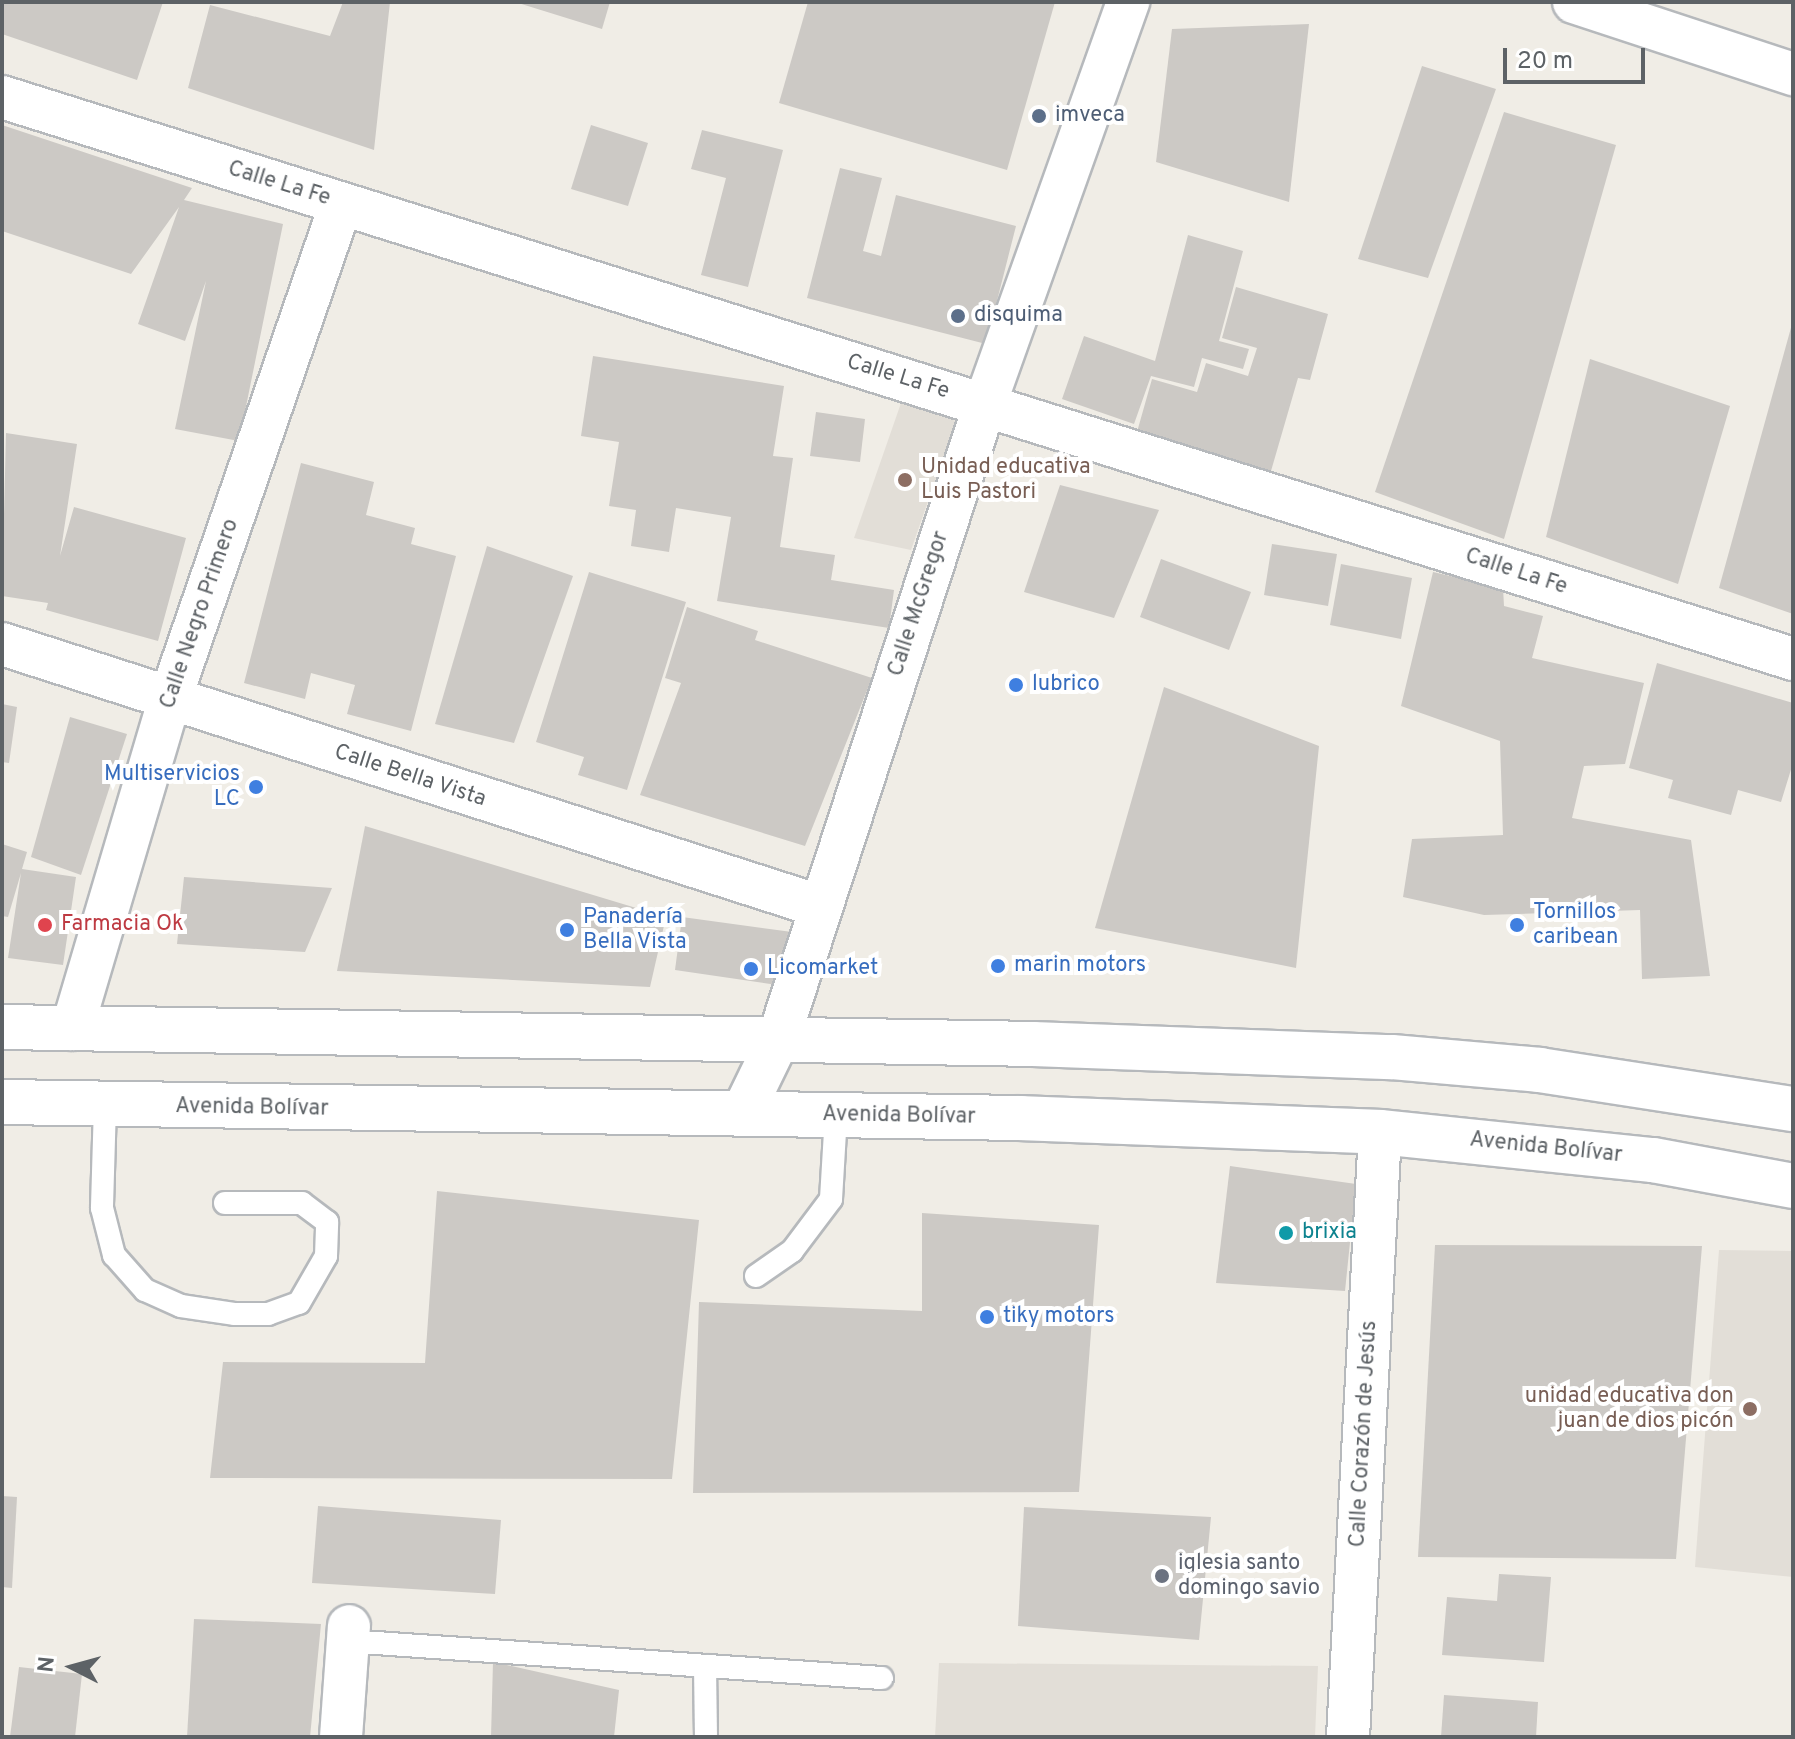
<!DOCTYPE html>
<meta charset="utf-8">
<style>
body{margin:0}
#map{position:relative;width:1795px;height:1739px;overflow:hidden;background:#f0ede6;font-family:Overpass,sans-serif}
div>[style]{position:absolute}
.education>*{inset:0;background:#e2ded7}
.building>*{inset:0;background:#ccc9c5}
.roads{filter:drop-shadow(2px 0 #b6b9bc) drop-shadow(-2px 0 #b6b9bc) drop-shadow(0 2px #b6b9bc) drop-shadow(0 -2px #b6b9bc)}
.service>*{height:22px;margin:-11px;padding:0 11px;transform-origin:11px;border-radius:11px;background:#fff}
.minor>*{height:42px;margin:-21px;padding:0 21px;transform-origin:21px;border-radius:21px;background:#fff}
.tertiary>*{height:44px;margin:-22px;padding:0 22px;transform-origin:22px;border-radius:22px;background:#fff}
.dots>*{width:22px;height:22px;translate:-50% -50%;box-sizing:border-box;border:4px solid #fff;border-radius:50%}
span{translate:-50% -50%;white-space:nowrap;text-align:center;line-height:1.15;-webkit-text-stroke:8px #fff;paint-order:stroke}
.service-label{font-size:22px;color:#4e5e75}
.left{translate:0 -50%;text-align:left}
.street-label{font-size:22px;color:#5d6266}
.education-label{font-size:22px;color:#785e54}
.right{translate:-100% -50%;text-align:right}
.shop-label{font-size:22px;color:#366cbe}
.health-label{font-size:22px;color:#be3a42}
.culture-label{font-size:22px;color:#0d838f}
.worship-label{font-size:22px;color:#5b616d}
.frame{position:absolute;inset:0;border:4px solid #5d6266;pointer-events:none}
.north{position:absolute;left:32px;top:1627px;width:80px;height:80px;-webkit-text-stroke:6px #fff;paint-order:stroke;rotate:276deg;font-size:22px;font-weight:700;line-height:32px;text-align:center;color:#5d6266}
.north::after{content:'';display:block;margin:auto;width:28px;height:36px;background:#5d6266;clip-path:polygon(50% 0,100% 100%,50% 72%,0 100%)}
.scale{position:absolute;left:1503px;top:48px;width:142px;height:36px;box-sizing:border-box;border:4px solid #5d6266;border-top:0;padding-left:10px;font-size:24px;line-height:28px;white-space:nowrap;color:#5d6266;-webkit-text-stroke:6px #fff;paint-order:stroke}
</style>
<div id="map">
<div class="education">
<i style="clip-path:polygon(901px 403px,956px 421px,911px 550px,854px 538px)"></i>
<i style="clip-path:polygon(1719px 1250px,1793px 1251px,1793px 1577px,1695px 1567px)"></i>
<i style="clip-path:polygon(939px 1663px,1318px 1666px,1315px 1737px,935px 1737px)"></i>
</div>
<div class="building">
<i style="clip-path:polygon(2px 2px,163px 2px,137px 80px,2px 34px)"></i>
<i style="clip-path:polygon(343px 2px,390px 2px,374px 150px,188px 88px,210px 5px,330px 36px)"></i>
<i style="clip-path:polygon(515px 2px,610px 2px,602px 29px)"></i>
<i style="clip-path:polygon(808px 2px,1055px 2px,1007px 170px,779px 103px)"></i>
<i style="clip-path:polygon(1309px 24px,1289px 202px,1156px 162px,1172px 29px)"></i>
<i style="clip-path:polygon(1422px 66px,1496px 89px,1428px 278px,1358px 259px)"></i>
<i style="clip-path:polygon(1504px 112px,1616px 145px,1504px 539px,1375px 492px)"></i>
<i style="clip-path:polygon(2px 125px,192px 188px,184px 200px,283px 224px,239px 441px,175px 429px,206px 281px,185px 341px,138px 324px,179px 207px,131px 274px,2px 231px)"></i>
<i style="clip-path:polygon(591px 125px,648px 143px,628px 206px,571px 189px)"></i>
<i style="clip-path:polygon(702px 130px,783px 150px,748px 287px,701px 275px,726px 178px,691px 169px)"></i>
<i style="clip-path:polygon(840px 168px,882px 178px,863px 251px,881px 256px,896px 195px,1016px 226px,986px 344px,807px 298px)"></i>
<i style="clip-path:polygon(1188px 235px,1243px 251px,1219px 341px,1249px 349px,1243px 369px,1202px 358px,1194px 387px,1151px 376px,1134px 424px,1062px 399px,1084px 336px,1155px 361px)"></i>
<i style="clip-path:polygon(1236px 287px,1328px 314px,1310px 380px,1298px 378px,1271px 471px,1137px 432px,1152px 379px,1197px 392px,1206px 363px,1248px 376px,1257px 348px,1222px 338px)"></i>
<i style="clip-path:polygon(1792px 324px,1793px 324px,1793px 614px,1719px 588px)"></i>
<i style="clip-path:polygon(593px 356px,784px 386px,773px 456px,793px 458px,780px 547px,835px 555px,831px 580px,894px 590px,889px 628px,717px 601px,731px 517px,676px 508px,669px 552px,631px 546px,636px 510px,609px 506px,619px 442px,581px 436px)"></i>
<i style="clip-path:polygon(1590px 359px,1730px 406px,1678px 584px,1546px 537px)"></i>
<i style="clip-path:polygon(816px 412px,865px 419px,860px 462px,810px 456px)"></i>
<i style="clip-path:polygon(6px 433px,77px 444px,60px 556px,74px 507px,186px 538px,158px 641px,46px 610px,48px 603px,2px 596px)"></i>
<i style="clip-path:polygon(301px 463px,374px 482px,366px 515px,415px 528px,411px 544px,456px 556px,411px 731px,347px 714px,355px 685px,311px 673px,305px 699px,244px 683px)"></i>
<i style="clip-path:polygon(1060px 485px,1159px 510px,1114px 618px,1024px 592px)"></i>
<i style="clip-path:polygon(1272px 544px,1337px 554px,1328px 606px,1264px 595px)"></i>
<i style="clip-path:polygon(487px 546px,573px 576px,514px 743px,435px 724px)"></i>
<i style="clip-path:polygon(1161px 559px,1251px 592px,1229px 650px,1140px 617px)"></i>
<i style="clip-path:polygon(1341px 564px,1412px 578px,1401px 639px,1330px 625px)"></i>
<i style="clip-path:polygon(589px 572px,686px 602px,627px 790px,578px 775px,584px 757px,536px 742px)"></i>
<i style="clip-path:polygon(1433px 572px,1503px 588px,1504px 606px,1543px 616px,1532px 658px,1644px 683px,1625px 764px,1584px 766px,1572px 818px,1691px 840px,1710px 976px,1642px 979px,1640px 910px,1484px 915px,1403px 897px,1412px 839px,1503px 835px,1500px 741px,1401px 706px)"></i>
<i style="clip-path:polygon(687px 607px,758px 631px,755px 640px,872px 678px,805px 846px,640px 795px,681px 683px,665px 678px)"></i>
<i style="clip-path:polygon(1657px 663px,1793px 703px,1793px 763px,1781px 802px,1738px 790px,1731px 815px,1668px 798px,1673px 780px,1629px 768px)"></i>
<i style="clip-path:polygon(1164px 687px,1319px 746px,1296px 968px,1095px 928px)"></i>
<i style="clip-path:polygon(2px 704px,17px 707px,9px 763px,2px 762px)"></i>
<i style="clip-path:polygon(70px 717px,127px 734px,81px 875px,31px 857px)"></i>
<i style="clip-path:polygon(365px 826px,666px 917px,650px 987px,337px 971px)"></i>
<i style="clip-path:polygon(2px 844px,27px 852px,22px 869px,76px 877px,63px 965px,8px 958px,21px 873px,8px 917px,2px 916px)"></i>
<i style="clip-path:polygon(184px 877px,332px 888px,305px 952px,177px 944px)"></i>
<i style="clip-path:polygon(682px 917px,792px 932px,784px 986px,675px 970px)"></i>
<i style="clip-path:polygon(1230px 1166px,1356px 1184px,1345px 1291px,1216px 1283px)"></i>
<i style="clip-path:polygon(437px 1191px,699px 1220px,672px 1479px,210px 1478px,223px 1362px,425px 1363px)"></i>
<i style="clip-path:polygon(922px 1213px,1099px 1225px,1079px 1492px,693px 1493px,699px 1302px,922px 1311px)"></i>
<i style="clip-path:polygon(1435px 1245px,1702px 1246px,1676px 1559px,1418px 1557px)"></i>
<i style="clip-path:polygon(2px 1496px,17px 1497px,12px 1588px,2px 1587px)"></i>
<i style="clip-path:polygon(318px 1506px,501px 1520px,495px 1594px,312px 1583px)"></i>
<i style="clip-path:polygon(1024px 1507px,1211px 1517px,1199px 1640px,1018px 1626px)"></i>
<i style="clip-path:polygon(1499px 1574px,1551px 1577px,1544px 1662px,1442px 1655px,1447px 1597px,1497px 1601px)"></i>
<i style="clip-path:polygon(194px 1619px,321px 1624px,310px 1737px,187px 1737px)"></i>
<i style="clip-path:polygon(493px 1662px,619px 1690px,614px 1737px,491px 1737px)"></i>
<i style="clip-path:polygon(19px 1667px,82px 1674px,75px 1737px,10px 1737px)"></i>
<i style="clip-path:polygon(1444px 1695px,1538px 1702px,1536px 1737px,1441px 1737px)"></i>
</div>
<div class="roads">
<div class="service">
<i style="left:105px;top:1105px;width:103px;rotate:91.7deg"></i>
<i style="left:102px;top:1208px;width:49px;rotate:75.7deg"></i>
<i style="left:114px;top:1255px;width:47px;rotate:48.5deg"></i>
<i style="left:145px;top:1290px;width:39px;rotate:24deg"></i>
<i style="left:181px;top:1306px;width:55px;rotate:8.4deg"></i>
<i style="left:235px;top:1314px;width:33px"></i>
<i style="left:268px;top:1314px;width:33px;rotate:-20deg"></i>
<i style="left:299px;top:1303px;width:54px;rotate:-60.1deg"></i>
<i style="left:326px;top:1256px;width:34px;rotate:-88deg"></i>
<i style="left:327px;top:1222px;width:31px;rotate:-143deg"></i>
<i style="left:302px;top:1203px;width:77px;rotate:180deg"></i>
<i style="left:756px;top:1276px;width:44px;rotate:-34.8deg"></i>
<i style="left:792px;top:1251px;width:65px;rotate:-53.1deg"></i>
<i style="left:831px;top:1199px;width:83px;rotate:-86.6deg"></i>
<i style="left:347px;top:1641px;width:536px;rotate:3.96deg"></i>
<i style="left:705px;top:1666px;width:71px;rotate:89.2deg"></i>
</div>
<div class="minor">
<i style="left:1574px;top:2px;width:231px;rotate:18.2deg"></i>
<i style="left:2px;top:97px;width:1877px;rotate:17.42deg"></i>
<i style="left:2px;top:644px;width:858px;rotate:17.78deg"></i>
<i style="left:72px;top:1029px;width:344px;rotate:-73.5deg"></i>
<i style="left:170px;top:699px;width:524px;rotate:-70.94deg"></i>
<i style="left:742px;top:1114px;width:82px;rotate:-64.1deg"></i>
<i style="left:778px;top:1040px;width:669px;rotate:-71.97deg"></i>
<i style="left:985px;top:404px;width:427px;rotate:-70.4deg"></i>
<i style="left:341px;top:1737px;width:111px;rotate:-85.9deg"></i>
<i style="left:1348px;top:1737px;width:606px;rotate:-86.97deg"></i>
</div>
<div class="tertiary">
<i style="left:2px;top:1027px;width:1031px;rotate:0.94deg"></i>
<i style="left:1033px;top:1044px;width:359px;rotate:2.1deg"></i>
<i style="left:1392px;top:1057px;width:149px;rotate:5deg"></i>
<i style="left:1540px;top:1070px;width:256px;rotate:8.8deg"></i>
<i style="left:2px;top:1102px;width:1019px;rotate:0.9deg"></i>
<i style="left:1021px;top:1118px;width:359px;rotate:2.2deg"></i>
<i style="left:1380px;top:1132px;width:274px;rotate:5.9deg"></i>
<i style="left:1653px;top:1160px;width:142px;rotate:10.5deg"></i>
</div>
</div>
<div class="dots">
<i style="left:1039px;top:116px;background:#5c6f8a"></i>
<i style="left:958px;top:316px;background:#5c6f8a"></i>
<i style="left:905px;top:480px;background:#8d6e63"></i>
<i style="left:1016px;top:685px;background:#3f7fe0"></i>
<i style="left:256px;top:787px;background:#3f7fe0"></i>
<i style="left:45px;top:925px;background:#e0444e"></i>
<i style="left:1517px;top:925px;background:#3f7fe0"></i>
<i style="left:567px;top:930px;background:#3f7fe0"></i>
<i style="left:998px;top:966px;background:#3f7fe0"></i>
<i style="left:751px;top:969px;background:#3f7fe0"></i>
<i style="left:1286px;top:1233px;background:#0f9aa8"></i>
<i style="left:987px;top:1317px;background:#3f7fe0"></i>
<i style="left:1750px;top:1409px;background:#8d6e63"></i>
<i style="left:1162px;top:1576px;background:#6b7280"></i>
</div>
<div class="service-label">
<span class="left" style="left:1055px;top:116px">imveca</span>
<span class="left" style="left:974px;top:316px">disquima</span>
</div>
<div class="street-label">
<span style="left:279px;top:184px;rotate:17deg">Calle La Fe</span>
<span style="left:898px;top:377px;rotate:17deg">Calle La Fe</span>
<span style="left:1516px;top:572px;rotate:18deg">Calle La Fe</span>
<span style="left:919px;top:604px;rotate:-72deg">Calle McGregor</span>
<span style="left:200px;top:614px;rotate:-71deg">Calle Negro Primero</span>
<span style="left:410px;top:776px;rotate:18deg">Calle Bella Vista</span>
<span style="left:252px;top:1108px;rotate:1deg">Avenida Bolívar</span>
<span style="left:899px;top:1116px;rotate:1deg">Avenida Bolívar</span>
<span style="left:1546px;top:1148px;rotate:6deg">Avenida Bolívar</span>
<span style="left:1364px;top:1434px;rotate:-87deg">Calle Corazón de Jesús</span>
</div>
<div class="education-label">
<span class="left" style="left:921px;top:480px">Unidad educativa<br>Luis Pastori</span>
<span class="right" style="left:1734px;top:1409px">unidad educativa don<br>juan de dios picón</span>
</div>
<div class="shop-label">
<span class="left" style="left:1032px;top:685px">lubrico</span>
<span class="right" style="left:240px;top:787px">Multiservicios<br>LC</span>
<span class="left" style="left:1533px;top:925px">Tornillos<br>caribean</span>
<span class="left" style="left:583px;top:930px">Panadería<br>Bella Vista</span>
<span class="left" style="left:1014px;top:966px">marin motors</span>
<span class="left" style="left:767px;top:969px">Licomarket</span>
<span class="left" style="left:1003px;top:1317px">tiky motors</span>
</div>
<div class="health-label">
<span class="left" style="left:61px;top:925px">Farmacia Ok</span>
</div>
<div class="culture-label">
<span class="left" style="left:1302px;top:1233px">brixia</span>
</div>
<div class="worship-label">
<span class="left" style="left:1178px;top:1576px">iglesia santo<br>domingo savio</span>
</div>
<div class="frame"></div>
<div class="north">N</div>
<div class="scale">20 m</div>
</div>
